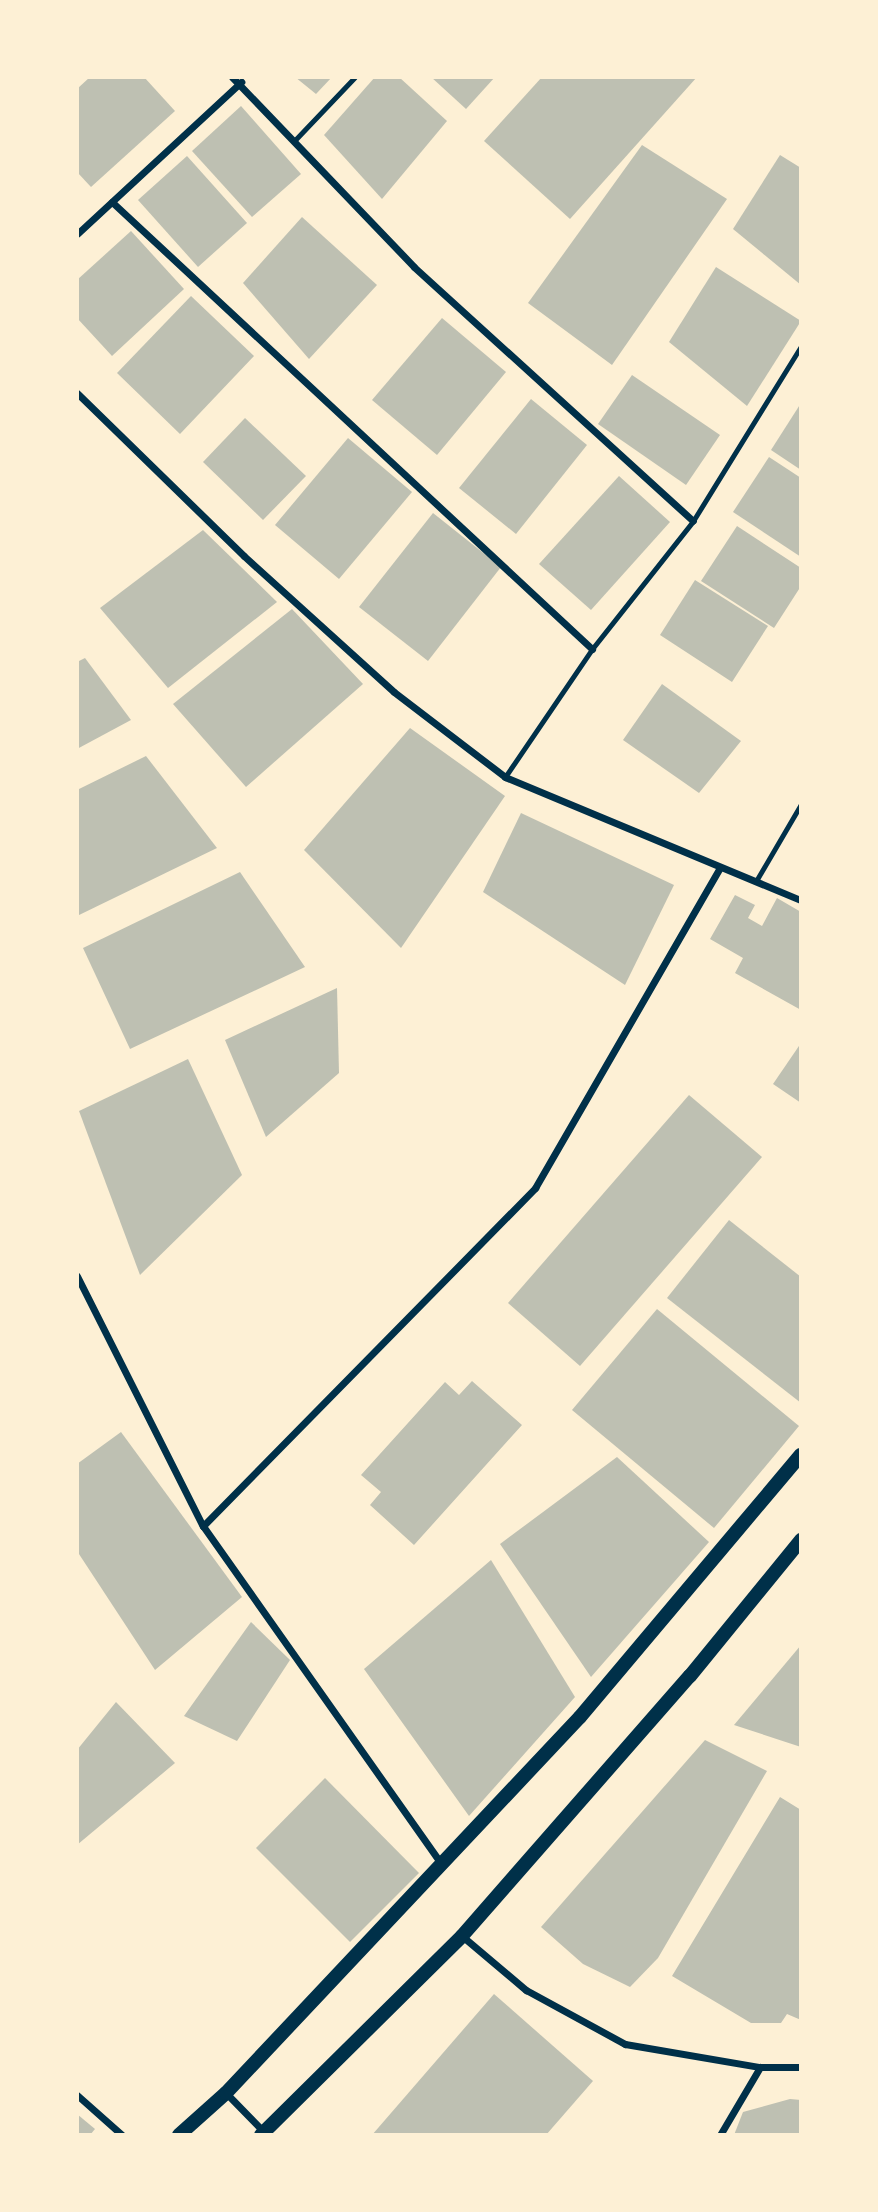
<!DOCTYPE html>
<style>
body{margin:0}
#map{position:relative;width:878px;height:2212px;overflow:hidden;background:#fdf0d5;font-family:"Titillium Web",sans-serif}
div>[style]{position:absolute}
.building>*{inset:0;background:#bec0b2}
.service>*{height:5px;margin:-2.5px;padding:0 2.5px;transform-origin:2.5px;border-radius:2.5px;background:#003049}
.minor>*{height:7px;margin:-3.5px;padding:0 3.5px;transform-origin:3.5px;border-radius:3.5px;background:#003049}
.secondary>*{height:14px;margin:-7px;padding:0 7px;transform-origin:7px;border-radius:7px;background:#003049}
span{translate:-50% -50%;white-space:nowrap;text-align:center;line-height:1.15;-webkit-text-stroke:7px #fdf0d5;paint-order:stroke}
.frame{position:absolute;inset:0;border:79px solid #fdf0d5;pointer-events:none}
</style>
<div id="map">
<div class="building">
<i style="clip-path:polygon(90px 77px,144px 77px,175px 111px,91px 187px,77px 172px,77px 89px)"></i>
<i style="clip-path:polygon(295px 77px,332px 77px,316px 94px)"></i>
<i style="clip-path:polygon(375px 77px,399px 77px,447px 121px,382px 199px,324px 135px)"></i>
<i style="clip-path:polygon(431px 77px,495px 77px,466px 109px)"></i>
<i style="clip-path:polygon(542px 77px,697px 77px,570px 219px,484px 141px)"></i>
<i style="clip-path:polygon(241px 106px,301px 174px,252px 217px,192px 151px)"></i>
<i style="clip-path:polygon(642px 145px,727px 199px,612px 365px,528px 303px)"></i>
<i style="clip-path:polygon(780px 155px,801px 168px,801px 285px,733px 229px)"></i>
<i style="clip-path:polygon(187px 156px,247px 223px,198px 267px,138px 200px)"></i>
<i style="clip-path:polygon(302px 217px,377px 285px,309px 359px,243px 283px)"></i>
<i style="clip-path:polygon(131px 231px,184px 289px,112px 356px,77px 318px,77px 280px)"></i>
<i style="clip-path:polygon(716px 267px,801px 321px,747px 406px,669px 342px)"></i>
<i style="clip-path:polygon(191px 296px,254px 356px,180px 434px,117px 373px)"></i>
<i style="clip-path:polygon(442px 318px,506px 372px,437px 455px,372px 400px)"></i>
<i style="clip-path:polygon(632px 375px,720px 435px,686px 485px,598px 424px)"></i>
<i style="clip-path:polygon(531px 399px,587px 445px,516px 534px,459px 488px)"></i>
<i style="clip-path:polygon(801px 403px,801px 470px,771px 450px)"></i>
<i style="clip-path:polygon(245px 418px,306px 476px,263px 520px,203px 462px)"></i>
<i style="clip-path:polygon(348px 438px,412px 492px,339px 579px,275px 525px)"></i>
<i style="clip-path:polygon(769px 457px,801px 478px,801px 557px,733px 512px)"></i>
<i style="clip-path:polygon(619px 476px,670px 522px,591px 610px,539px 564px)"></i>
<i style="clip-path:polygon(433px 513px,501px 567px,428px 661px,359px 607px)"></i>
<i style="clip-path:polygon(737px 526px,801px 568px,801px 586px,774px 628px,701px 581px)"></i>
<i style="clip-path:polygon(203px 530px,277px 602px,168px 688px,100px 608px)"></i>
<i style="clip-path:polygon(695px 580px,768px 626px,732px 682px,660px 635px)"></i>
<i style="clip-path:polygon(292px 609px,363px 684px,246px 787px,173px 704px)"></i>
<i style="clip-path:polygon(85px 658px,131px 720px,77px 749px,77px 662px)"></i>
<i style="clip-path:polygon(662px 684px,741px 741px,699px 793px,623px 740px)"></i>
<i style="clip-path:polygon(410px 728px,505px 796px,401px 948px,304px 850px)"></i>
<i style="clip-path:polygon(146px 756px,217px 848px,77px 916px,77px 790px)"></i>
<i style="clip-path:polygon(521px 813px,674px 885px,625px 985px,483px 892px)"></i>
<i style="clip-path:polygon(240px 872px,305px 967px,130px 1049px,83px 948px)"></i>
<i style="clip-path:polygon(735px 895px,755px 905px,748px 918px,762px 926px,777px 898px,801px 912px,801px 1010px,735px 973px,743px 958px,710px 939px)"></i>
<i style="clip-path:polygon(337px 988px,339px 1073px,266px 1137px,225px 1040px)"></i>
<i style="clip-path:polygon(801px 1043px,801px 1103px,773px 1084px)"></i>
<i style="clip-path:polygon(188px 1059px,242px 1175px,140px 1275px,79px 1111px)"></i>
<i style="clip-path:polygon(689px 1095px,762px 1157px,580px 1366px,508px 1303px)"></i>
<i style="clip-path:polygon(729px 1220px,801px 1277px,801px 1403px,667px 1298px)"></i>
<i style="clip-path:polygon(657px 1309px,799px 1426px,714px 1528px,572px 1410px)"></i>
<i style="clip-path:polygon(472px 1381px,522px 1425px,414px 1545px,370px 1505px,381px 1492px,361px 1475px,445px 1382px,459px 1395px)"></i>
<i style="clip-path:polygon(121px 1432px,242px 1597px,155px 1670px,77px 1551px,77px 1464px)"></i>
<i style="clip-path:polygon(617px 1457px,709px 1542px,591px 1677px,500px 1544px)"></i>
<i style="clip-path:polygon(491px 1560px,575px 1697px,469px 1816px,364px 1669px)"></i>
<i style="clip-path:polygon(251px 1622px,290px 1660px,237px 1741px,184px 1716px)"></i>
<i style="clip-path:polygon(801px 1645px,801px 1747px,734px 1725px)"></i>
<i style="clip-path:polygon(116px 1702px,175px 1763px,77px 1845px,77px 1750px)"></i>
<i style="clip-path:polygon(705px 1740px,767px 1771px,658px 1958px,630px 1987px,583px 1964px,541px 1927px)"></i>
<i style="clip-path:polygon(325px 1778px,419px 1873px,350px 1942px,256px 1848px)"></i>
<i style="clip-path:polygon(780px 1797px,801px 1810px,801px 2020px,787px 2014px,781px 2023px,751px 2023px,672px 1976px)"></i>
<i style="clip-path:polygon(494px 1994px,593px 2081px,546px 2135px,372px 2135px)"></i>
<i style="clip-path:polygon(790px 2099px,801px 2100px,801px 2135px,734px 2135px,743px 2112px)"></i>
<i style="clip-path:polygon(77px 2114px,95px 2129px,90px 2135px,77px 2135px)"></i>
</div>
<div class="service">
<i style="left:294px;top:141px;width:88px;rotate:-46.4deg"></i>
<i style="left:505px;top:777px;width:155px;rotate:-55.8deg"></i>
<i style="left:592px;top:649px;width:163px;rotate:-51.7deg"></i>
<i style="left:693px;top:521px;width:206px;rotate:-58.3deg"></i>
<i style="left:756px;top:881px;width:89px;rotate:-59.7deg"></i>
</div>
<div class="minor">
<i style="left:232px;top:77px;width:263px;rotate:46.2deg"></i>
<i style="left:414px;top:267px;width:377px;rotate:42.3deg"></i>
<i style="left:112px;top:202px;width:656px;rotate:42.96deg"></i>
<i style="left:77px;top:234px;width:224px;rotate:-42.8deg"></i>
<i style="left:77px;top:393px;width:233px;rotate:44.3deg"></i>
<i style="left:244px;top:556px;width:202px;rotate:42.2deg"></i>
<i style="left:394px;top:692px;width:140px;rotate:37.4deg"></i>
<i style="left:505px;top:777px;width:321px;rotate:22.6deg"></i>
<i style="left:77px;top:1276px;width:280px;rotate:63.3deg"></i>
<i style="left:203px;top:1526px;width:415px;rotate:54.8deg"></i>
<i style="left:203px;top:1526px;width:474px;rotate:-45.5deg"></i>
<i style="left:535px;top:1188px;width:370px;rotate:-60deg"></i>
<i style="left:462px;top:1936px;width:84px;rotate:40.2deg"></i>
<i style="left:526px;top:1990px;width:113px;rotate:28.6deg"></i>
<i style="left:625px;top:2044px;width:137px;rotate:9.7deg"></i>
<i style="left:760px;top:2067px;width:41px"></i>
<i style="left:226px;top:2093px;width:54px;rotate:45.7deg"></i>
<i style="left:77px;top:2095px;width:60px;rotate:41.6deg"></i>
<i style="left:720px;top:2135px;width:79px;rotate:-59.5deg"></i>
</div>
<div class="secondary">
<i style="left:179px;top:2135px;width:63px;rotate:-41.8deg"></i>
<i style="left:226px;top:2093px;width:516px;rotate:-46.73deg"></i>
<i style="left:580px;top:1717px;width:343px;rotate:-49.9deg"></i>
<i style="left:261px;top:2135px;width:283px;rotate:-44.7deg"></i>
<i style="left:462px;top:1936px;width:346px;rotate:-48.8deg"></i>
<i style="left:690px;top:1676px;width:176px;rotate:-50.8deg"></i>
</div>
<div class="frame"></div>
</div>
